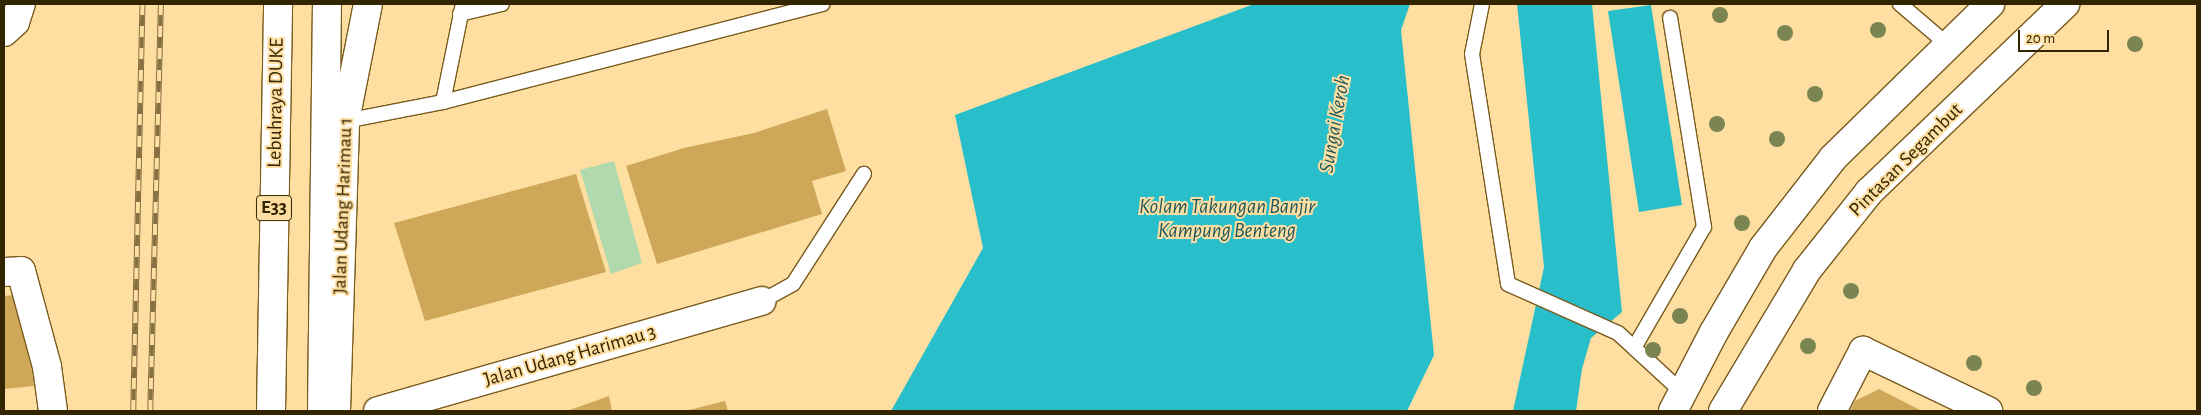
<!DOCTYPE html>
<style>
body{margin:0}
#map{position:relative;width:2201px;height:415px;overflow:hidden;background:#ffdfa1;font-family:"Alegreya Sans",sans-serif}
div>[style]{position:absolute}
.green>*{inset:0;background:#b0daad}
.water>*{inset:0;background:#28beca}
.building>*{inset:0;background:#cea758}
.roads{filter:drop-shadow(1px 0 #785b1e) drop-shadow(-1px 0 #785b1e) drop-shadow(0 1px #785b1e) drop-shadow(0 -1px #785b1e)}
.lane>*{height:14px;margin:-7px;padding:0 7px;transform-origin:7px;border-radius:7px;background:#fff}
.street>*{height:28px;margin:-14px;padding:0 14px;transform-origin:14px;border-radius:14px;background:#fff}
.secondary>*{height:28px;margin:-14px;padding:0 14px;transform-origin:14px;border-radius:14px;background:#fff}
.highway>*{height:28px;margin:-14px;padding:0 14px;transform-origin:14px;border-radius:14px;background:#fff}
.rail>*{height:5.5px;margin-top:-2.75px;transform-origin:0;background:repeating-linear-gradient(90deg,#ffdfa1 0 11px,#877143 0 22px);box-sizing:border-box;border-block:1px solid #877143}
.trees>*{width:16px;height:16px;margin:-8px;border-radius:50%;background:#7a8551}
span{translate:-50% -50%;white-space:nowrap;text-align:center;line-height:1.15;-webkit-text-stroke:4px #ffdfa1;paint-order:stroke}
.shield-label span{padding:1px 4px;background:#ffdfa1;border:1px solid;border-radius:4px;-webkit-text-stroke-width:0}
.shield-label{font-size:19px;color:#332402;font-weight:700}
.street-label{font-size:20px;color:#332402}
.water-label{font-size:21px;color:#1e575c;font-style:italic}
.frame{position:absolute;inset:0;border:5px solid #332402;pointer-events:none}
.scale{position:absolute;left:2018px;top:30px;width:91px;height:22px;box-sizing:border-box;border:2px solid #332402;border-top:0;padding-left:6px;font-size:15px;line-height:18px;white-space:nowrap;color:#332402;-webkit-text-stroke:4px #ffdfa1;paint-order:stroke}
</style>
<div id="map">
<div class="green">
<i style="clip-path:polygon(614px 161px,642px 263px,611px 274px,580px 170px)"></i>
</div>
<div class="water">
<i style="clip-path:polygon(1254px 4px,1410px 4px,1401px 30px,1434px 355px,1407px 411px,891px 411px,983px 248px,955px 115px)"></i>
<i style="clip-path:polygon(1517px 4px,1592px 4px,1622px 312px,1591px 338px,1582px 369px,1576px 411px,1513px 411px,1544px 267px)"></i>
<i style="clip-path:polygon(1651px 5px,1682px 205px,1639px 212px,1608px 11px)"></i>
</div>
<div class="building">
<i style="clip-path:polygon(827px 109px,846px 171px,812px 181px,822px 214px,657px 264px,626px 166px,684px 148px,754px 133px)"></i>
<i style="clip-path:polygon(576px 174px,606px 272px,425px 321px,394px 223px)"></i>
<i style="clip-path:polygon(23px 294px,34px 386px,4px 389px,4px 296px)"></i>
<i style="clip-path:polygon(1879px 389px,1922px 411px,1850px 411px,1855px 401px)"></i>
<i style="clip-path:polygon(609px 396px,612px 411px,567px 411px)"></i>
<i style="clip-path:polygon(725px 401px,728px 411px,685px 411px)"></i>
</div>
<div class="roads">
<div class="lane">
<i style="left:1482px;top:4px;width:51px;rotate:101.3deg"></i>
<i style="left:1472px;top:54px;width:233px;rotate:81.1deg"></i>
<i style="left:1508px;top:284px;width:120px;rotate:24deg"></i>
<i style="left:1618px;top:333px;width:88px;rotate:42.7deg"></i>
<i style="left:1900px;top:4px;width:63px;rotate:40.5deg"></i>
<i style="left:460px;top:14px;width:43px;rotate:-13.4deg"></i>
<i style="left:443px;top:102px;width:100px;rotate:-78.5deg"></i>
<i style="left:345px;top:121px;width:100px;rotate:-11deg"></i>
<i style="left:443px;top:102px;width:392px;rotate:-14.5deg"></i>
<i style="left:762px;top:301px;width:35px;rotate:-29deg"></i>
<i style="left:793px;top:284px;width:131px;rotate:-57.2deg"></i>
<i style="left:1634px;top:348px;width:140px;rotate:-60deg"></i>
<i style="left:1704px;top:227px;width:212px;rotate:-99.2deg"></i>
</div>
<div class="street">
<i style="left:4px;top:32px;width:15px;rotate:-42deg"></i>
<i style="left:15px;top:22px;width:19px;rotate:-72deg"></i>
<i style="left:4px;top:272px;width:17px;rotate:-3deg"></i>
<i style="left:21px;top:271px;width:99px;rotate:74.8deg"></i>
<i style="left:47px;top:367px;width:44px;rotate:82.2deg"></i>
<i style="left:336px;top:411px;width:290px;rotate:-88.2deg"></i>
<i style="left:345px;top:121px;width:119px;rotate:-78.9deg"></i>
<i style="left:378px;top:411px;width:399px;rotate:-16deg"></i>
<i style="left:1832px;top:411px;width:68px;rotate:-62.7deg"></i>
<i style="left:1863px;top:351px;width:139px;rotate:25.6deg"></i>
</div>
<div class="secondary">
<i style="left:1673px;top:411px;width:89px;rotate:-62.6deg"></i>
<i style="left:1714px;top:332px;width:97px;rotate:-59.7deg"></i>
<i style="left:1763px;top:248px;width:114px;rotate:-52.1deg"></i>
<i style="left:1833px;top:158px;width:220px;rotate:-44.4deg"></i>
<i style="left:1723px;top:411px;width:164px;rotate:-59.2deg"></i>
<i style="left:1807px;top:270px;width:100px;rotate:-51.5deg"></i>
<i style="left:1869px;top:192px;width:272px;rotate:-43.8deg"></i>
</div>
<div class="highway">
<i style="left:271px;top:411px;width:407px;rotate:-89deg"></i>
<i style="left:322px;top:411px;width:407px;rotate:-89.3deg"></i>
</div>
</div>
<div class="rail">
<i style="left:133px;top:411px;width:407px;rotate:-88.7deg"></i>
<i style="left:150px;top:411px;width:407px;rotate:-88.5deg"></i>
</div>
<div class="trees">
<i style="left:1720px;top:15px"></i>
<i style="left:1878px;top:30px"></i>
<i style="left:1785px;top:33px"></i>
<i style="left:2135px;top:44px"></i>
<i style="left:1815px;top:94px"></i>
<i style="left:1717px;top:124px"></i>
<i style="left:1777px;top:139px"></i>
<i style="left:1742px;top:223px"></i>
<i style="left:1851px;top:291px"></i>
<i style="left:1680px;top:316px"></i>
<i style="left:1808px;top:346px"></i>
<i style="left:1653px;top:350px"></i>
<i style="left:1974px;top:363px"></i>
<i style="left:2034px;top:388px"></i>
</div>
<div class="shield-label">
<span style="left:274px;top:208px">E33</span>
</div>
<div class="street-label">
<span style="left:276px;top:103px;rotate:-89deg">Lebuhraya DUKE</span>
<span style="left:1906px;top:160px;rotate:-45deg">Pintasan Segambut</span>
<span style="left:343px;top:206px;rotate:-88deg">Jalan Udang Harimau 1</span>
<span style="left:570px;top:356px;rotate:-16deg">Jalan Udang Harimau 3</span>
</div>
<div class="water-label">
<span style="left:1335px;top:124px;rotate:-80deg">Sungai Keroh</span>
<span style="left:1227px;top:219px">Kolam Takungan Banjir<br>Kampung Benteng</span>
</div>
<div class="frame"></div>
<div class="scale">20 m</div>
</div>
